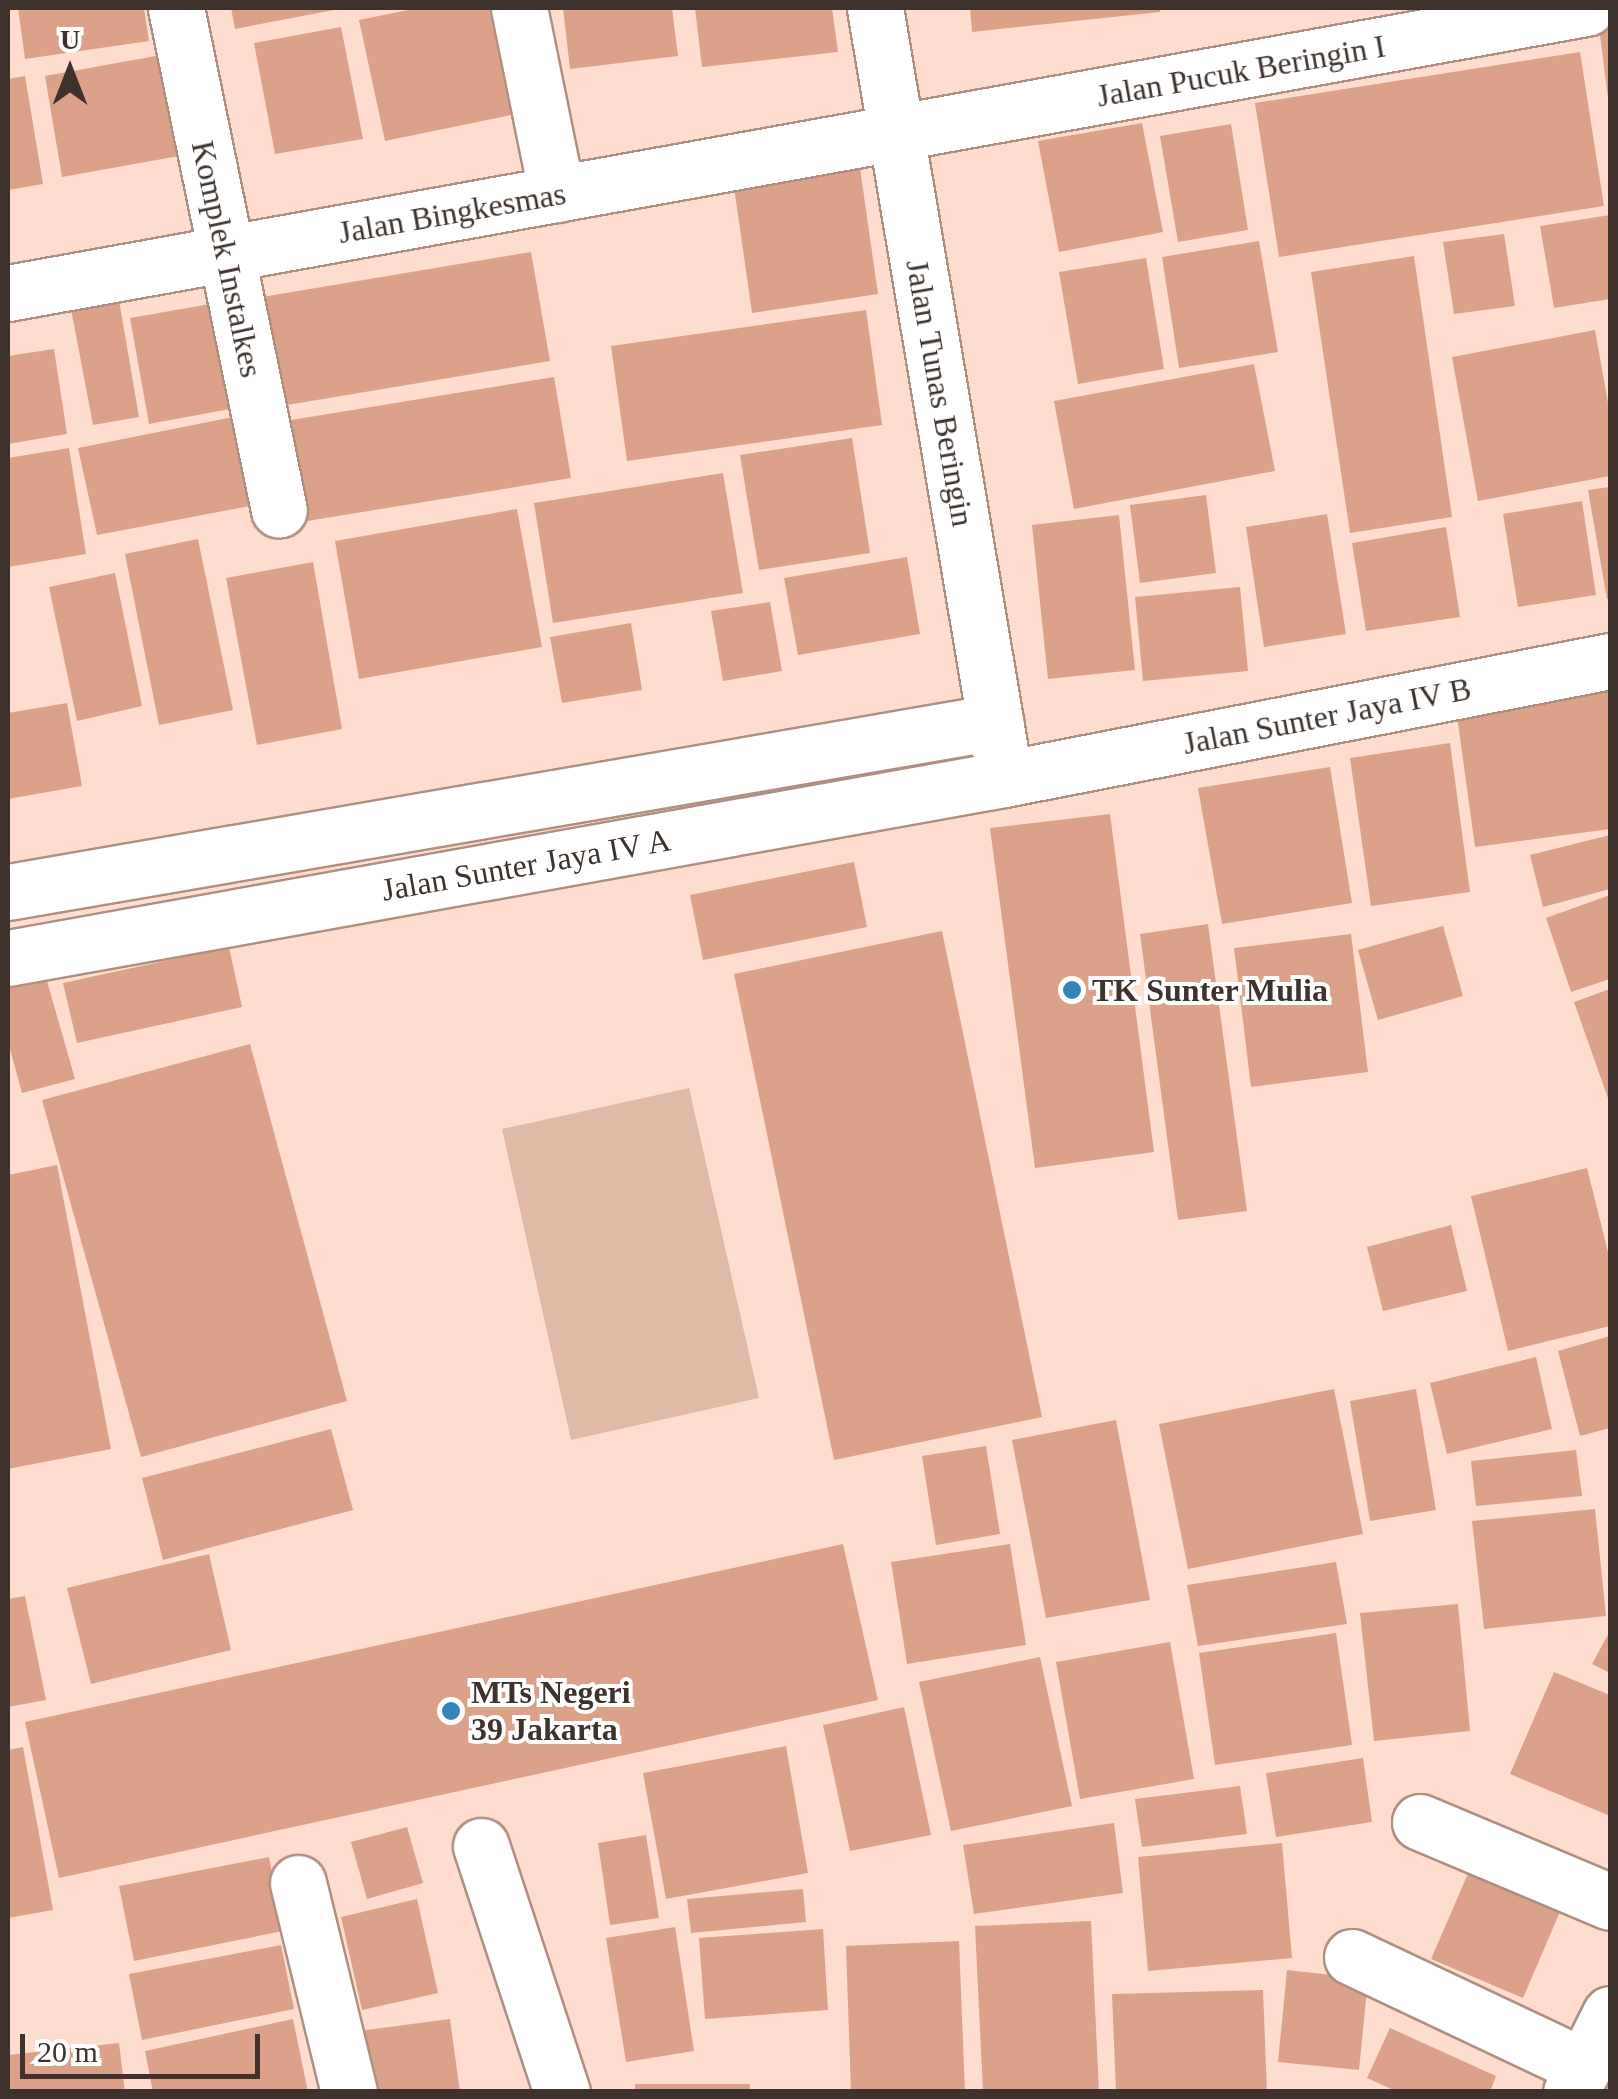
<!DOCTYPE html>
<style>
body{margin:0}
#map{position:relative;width:1618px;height:2099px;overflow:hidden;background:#feddce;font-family:Georgia,serif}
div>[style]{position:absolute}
.green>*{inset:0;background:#e0b9a7}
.building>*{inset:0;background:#dba289}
.roads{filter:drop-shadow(2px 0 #ae8f81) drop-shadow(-2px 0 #ae8f81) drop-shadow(0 2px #ae8f81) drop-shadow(0 -2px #ae8f81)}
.minor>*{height:55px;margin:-27.5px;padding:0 27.5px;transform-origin:27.5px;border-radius:27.5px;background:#fff}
.dots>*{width:28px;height:28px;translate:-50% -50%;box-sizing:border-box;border:5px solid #fff;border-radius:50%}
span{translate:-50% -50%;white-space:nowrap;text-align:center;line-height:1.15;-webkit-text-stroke:8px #fff;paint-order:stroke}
.street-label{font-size:32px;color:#3f322c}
.poi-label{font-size:32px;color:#3f322c;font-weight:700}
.left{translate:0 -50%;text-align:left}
.frame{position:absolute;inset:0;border:10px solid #3f322c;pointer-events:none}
.north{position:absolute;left:20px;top:20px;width:100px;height:100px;-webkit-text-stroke:8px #fff;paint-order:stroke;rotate:0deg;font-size:28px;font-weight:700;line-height:40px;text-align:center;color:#3f322c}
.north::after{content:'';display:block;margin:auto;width:35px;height:45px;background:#3f322c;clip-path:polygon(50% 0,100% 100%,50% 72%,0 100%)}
.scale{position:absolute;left:20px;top:2034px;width:240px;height:45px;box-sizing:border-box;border:5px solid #3f322c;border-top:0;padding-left:12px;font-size:30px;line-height:35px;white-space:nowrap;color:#3f322c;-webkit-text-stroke:8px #fff;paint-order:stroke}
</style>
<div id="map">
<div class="green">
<i style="clip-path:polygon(689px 1088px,759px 1398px,571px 1440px,502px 1129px)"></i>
</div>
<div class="building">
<i style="clip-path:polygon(18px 8px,144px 8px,149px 41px,25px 59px)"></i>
<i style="clip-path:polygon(231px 8px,339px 8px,339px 9px,235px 29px)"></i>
<i style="clip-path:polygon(418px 8px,489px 8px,511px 115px,385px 141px,359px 20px)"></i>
<i style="clip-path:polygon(563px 8px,672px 8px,678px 56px,570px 69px)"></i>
<i style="clip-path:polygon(695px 8px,832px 8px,838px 52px,702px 67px)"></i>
<i style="clip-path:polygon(970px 8px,1160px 8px,1160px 12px,972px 32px)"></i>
<i style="clip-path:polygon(1610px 17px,1610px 98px,1608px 98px,1598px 19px)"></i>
<i style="clip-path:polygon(341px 27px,363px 139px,275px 154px,254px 43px)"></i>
<i style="clip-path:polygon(1580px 52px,1604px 206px,1279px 257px,1255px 103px)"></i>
<i style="clip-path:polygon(161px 55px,179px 156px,62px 177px,45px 76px)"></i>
<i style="clip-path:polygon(25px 76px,43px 184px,8px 190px,8px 79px)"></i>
<i style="clip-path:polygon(1142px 123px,1163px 232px,1059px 252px,1038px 141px)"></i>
<i style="clip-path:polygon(1231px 124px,1248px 230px,1178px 242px,1160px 136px)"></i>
<i style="clip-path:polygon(858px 154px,878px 294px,752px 313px,732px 173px)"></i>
<i style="clip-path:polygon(1610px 215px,1610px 299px,1554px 308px,1540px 226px)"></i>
<i style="clip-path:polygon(1504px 234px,1515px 306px,1454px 314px,1443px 242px)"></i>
<i style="clip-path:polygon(1259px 241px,1278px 352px,1179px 368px,1162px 257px)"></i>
<i style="clip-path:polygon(531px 252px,550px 361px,281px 406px,262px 297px)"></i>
<i style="clip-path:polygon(1414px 256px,1452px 517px,1350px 533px,1311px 272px)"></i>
<i style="clip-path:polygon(1146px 258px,1164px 369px,1078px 384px,1059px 272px)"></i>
<i style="clip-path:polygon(119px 300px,139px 417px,93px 425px,71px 309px)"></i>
<i style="clip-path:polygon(227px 301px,246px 406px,149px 424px,130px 318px)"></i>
<i style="clip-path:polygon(866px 310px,882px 425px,627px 461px,611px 346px)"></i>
<i style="clip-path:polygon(1595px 330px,1610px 414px,1610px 476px,1478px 501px,1452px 357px)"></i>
<i style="clip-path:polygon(54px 349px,67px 434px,8px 444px,8px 356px)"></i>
<i style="clip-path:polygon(1254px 364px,1275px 471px,1074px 509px,1054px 401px)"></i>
<i style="clip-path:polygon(554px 377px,571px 478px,301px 522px,285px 421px)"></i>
<i style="clip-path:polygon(233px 417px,250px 506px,97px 535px,78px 448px)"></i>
<i style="clip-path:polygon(852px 438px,870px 553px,759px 570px,740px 455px)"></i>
<i style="clip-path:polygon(69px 448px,86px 554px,8px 567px,8px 458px)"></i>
<i style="clip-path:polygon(723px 473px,743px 593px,553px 623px,534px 503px)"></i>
<i style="clip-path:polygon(1610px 487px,1610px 599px,1607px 599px,1588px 490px)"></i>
<i style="clip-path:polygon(1206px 495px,1216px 573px,1140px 583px,1130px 505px)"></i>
<i style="clip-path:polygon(1582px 501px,1596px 595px,1518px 607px,1503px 514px)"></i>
<i style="clip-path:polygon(517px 509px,542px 647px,359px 679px,335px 541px)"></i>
<i style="clip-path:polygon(1327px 514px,1346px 634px,1264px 647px,1246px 527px)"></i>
<i style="clip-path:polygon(1119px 515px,1135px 670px,1048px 679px,1032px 525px)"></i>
<i style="clip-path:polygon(1446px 527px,1460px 617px,1366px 631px,1352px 543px)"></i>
<i style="clip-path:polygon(198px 539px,233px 710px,159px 725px,125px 554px)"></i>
<i style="clip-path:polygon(907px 557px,920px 634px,798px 655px,784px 578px)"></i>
<i style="clip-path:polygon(313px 562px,342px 729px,257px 745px,226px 578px)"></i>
<i style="clip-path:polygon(115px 573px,142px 706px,77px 721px,49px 587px)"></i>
<i style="clip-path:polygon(1240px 587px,1248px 671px,1143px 681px,1135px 597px)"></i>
<i style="clip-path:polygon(770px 602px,782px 671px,723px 681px,711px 611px)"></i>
<i style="clip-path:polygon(631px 623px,642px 690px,562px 703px,550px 637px)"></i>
<i style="clip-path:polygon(1610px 681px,1610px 829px,1475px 847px,1455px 701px)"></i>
<i style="clip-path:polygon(67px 703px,82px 786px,8px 799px,8px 713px)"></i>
<i style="clip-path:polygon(1450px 743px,1470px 892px,1371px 906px,1350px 758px)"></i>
<i style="clip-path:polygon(1330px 767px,1352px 903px,1222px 924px,1198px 788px)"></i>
<i style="clip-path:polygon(1110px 814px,1154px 1152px,1035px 1168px,990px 828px)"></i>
<i style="clip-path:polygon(1610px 835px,1610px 889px,1543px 907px,1530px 855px)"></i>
<i style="clip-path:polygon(854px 862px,867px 927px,703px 960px,690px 895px)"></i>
<i style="clip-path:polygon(1610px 895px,1610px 979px,1571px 992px,1546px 918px)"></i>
<i style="clip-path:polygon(1208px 924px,1247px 1211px,1178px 1220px,1140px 934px)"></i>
<i style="clip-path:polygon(1443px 926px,1463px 996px,1378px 1020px,1358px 950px)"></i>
<i style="clip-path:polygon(942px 931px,1042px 1417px,834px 1460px,734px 974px)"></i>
<i style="clip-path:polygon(1351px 934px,1368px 1072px,1251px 1087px,1234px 948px)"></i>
<i style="clip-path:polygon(229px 947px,242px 1007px,77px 1043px,63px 983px)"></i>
<i style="clip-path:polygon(45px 974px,75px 1079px,22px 1093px,8px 1042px,8px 984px)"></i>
<i style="clip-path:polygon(1610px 989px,1610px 1104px,1574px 1002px)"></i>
<i style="clip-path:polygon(250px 1044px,347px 1401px,141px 1457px,42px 1100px)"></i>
<i style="clip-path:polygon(57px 1165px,111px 1449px,8px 1469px,8px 1175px)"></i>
<i style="clip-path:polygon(1587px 1168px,1610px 1260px,1610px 1326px,1508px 1351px,1471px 1196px)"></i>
<i style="clip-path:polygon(1451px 1225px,1467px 1291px,1383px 1311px,1367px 1247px)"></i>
<i style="clip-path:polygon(1610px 1336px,1610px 1428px,1580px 1436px,1558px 1351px)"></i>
<i style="clip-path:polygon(1536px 1357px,1552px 1429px,1447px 1454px,1430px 1383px)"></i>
<i style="clip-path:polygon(1334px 1389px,1363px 1534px,1188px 1569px,1159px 1424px)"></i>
<i style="clip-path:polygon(1416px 1389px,1436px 1510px,1370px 1521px,1350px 1401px)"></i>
<i style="clip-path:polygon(1116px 1420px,1150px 1600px,1046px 1618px,1012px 1440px)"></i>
<i style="clip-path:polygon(331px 1429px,353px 1510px,163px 1560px,142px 1478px)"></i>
<i style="clip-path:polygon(986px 1446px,1000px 1534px,936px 1545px,922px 1456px)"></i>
<i style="clip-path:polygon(1576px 1450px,1582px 1496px,1476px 1506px,1471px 1461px)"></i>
<i style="clip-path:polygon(1595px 1509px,1606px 1616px,1484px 1629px,1472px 1521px)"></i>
<i style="clip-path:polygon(843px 1544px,878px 1700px,59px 1878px,25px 1722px)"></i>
<i style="clip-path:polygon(1010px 1544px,1026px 1645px,907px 1664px,891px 1562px)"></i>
<i style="clip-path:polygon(209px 1554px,231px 1650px,91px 1684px,67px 1588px)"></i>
<i style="clip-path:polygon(1336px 1562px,1347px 1624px,1198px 1646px,1187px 1585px)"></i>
<i style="clip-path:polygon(25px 1596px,46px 1700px,8px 1707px,8px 1599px)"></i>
<i style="clip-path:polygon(1458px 1604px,1470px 1731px,1374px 1741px,1360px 1613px)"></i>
<i style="clip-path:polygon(1610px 1631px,1610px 1673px,1592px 1664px)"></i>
<i style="clip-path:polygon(1336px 1633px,1352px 1745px,1215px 1765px,1199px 1653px)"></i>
<i style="clip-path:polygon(1170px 1642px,1194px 1779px,1080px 1799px,1056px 1662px)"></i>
<i style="clip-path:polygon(1040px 1657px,1072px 1806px,951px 1831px,919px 1682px)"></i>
<i style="clip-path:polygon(1554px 1672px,1610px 1695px,1610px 1816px,1510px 1774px)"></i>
<i style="clip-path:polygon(904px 1707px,931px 1835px,850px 1851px,823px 1725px)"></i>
<i style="clip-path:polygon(786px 1746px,808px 1873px,666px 1899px,643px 1773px)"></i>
<i style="clip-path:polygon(23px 1747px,53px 1910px,8px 1918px,8px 1750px)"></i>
<i style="clip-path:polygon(1363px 1758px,1372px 1822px,1276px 1837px,1266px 1773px)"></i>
<i style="clip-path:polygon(1240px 1786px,1247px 1834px,1142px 1847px,1135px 1799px)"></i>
<i style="clip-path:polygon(1114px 1823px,1123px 1893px,974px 1914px,963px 1845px)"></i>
<i style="clip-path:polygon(407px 1827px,423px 1883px,367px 1899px,351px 1842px)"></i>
<i style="clip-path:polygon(646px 1835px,659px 1918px,610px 1925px,598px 1843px)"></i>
<i style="clip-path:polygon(1282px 1843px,1292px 1958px,1148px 1971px,1138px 1857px)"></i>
<i style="clip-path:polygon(269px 1857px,283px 1931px,134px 1961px,119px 1886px)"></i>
<i style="clip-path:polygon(1470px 1869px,1562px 1907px,1523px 1998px,1431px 1959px)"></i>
<i style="clip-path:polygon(803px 1889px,806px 1922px,691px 1933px,687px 1899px)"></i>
<i style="clip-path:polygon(417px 1899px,438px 1993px,362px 2010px,341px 1917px)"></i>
<i style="clip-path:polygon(1091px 1921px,1099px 2092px,983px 2092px,975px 1926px)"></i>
<i style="clip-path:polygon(675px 1927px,694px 2051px,626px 2062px,606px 1938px)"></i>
<i style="clip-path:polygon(823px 1929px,828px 2010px,705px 2019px,699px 1938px)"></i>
<i style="clip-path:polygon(959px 1941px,965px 2092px,851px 2092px,846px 1946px)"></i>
<i style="clip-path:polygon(281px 1945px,294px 2009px,142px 2040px,129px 1974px)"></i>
<i style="clip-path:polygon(1287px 1970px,1368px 1979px,1359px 2070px,1278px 2062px)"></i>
<i style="clip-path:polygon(1263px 1990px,1267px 2092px,1116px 2092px,1112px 1994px)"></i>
<i style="clip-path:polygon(293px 2019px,308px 2092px,153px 2092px,145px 2051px)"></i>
<i style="clip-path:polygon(450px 2019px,460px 2092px,360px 2092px,351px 2032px)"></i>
<i style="clip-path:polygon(1390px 2028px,1496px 2076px,1490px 2092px,1398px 2092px,1367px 2078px)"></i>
<i style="clip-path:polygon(119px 2043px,125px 2092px,8px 2092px,8px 2055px)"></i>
<i style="clip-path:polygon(635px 2084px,750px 2084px,750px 2092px,635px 2092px)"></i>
</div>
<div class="roads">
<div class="minor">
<i style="left:176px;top:8px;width:512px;rotate:78.41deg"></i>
<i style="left:519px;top:8px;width:190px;rotate:78.5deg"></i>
<i style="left:875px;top:8px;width:759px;rotate:80.44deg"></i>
<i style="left:8px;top:293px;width:1604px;rotate:-10.24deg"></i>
<i style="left:8px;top:892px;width:1002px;rotate:-9.77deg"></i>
<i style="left:8px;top:958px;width:1012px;rotate:-10.19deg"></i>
<i style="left:1004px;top:779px;width:617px;rotate:-11.02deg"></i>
<i style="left:1420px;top:1822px;width:206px;rotate:22.8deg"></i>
<i style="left:481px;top:1846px;width:259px;rotate:71.8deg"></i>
<i style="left:298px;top:1883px;width:215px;rotate:76.3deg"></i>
<i style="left:1352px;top:1957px;width:255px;rotate:25.3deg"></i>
<i style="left:1571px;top:2092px;width:87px;rotate:-63.4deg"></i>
</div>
</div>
<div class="dots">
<i style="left:1072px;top:990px;background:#3484b5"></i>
<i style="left:451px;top:1711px;background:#3484b5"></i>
</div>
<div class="street-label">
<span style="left:1241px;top:71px;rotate:-10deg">Jalan Pucuk Beringin I</span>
<span style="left:452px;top:213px;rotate:-10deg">Jalan Bingkesmas</span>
<span style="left:227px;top:259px;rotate:78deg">Komplek Instalkes</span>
<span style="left:940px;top:393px;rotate:80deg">Jalan Tunas Beringin</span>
<span style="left:1327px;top:716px;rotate:-11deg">Jalan Sunter Jaya IV B</span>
<span style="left:526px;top:865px;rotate:-10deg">Jalan Sunter Jaya IV A</span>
</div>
<div class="poi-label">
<span class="left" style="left:1092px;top:990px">TK Sunter Mulia</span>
<span class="left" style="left:471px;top:1711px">MTs Negeri<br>39 Jakarta</span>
</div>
<div class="frame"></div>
<div class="north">U</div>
<div class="scale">20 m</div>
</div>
